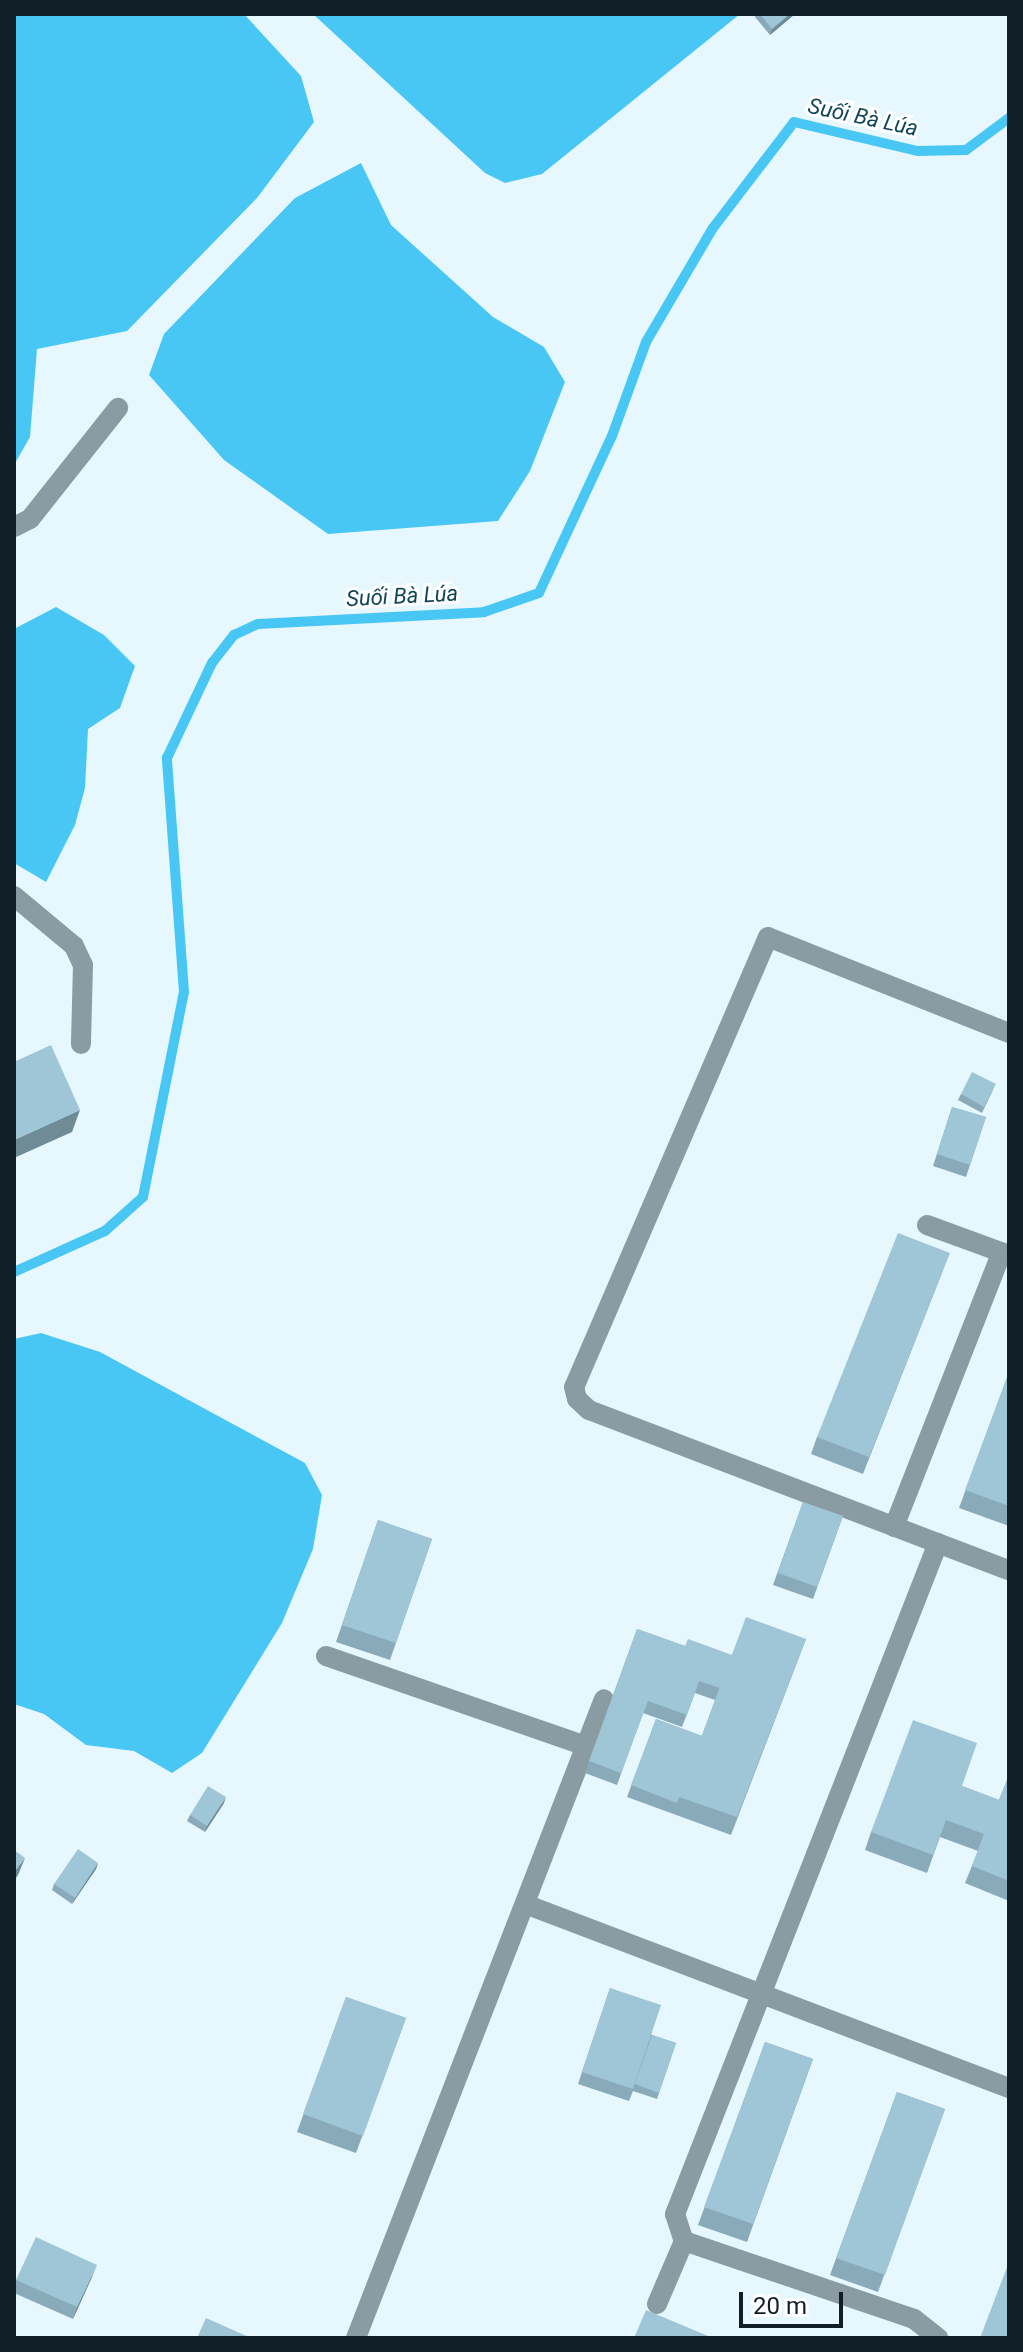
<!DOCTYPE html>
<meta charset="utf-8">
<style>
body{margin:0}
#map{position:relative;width:1023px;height:2352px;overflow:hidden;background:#e7f7fe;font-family:Roboto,sans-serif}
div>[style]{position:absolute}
.water>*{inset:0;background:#49c7f4}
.stream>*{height:10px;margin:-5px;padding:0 5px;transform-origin:5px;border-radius:5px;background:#49c7f4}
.lane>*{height:20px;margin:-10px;padding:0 10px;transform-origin:10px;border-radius:10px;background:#8a9ba2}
.street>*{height:20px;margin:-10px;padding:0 10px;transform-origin:10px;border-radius:10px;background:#8a9ba2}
.wall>*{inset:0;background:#89aab9}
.shaded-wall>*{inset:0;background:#6f8b96}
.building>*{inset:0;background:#9fc6d7}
span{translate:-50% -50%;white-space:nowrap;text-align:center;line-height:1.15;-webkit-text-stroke:6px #fff;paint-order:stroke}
.water-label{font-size:22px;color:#114659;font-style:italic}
.frame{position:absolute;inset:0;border:16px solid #101f25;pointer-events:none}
.scale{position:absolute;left:739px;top:2292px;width:104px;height:36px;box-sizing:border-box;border:4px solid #101f25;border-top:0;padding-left:10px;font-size:24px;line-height:28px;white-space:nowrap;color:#101f25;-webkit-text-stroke:6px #fff;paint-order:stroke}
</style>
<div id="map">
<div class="water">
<i style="clip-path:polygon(14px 14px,244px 14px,301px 76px,314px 122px,257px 198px,127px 331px,37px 349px,30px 437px,14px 465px)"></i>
<i style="clip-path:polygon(313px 14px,740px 14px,542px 174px,505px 183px,485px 173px)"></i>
<i style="clip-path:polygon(361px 163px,391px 225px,493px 317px,544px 347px,565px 382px,530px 471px,498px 521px,328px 534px,224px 460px,149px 375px,164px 334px,295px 198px)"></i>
<i style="clip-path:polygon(56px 607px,104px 635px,135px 666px,120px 708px,88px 729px,85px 788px,75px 825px,46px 882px,14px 863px,14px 629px)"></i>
<i style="clip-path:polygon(41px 1333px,100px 1352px,305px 1463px,322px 1495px,313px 1549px,282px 1623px,202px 1753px,172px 1773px,134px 1751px,86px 1745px,44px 1714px,14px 1704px,14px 1339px)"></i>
</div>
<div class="stream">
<i style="left:14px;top:1272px;width:100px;rotate:-24.3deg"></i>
<i style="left:105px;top:1231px;width:51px;rotate:-41.8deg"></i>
<i style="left:143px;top:1197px;width:209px;rotate:-78.7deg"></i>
<i style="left:184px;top:992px;width:235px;rotate:-94.2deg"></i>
<i style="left:167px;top:758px;width:105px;rotate:-64.7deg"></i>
<i style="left:212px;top:663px;width:36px;rotate:-52deg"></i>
<i style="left:234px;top:635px;width:26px;rotate:-25deg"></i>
<i style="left:258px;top:624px;width:226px;rotate:-3deg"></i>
<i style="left:484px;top:612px;width:58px;rotate:-19.1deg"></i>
<i style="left:539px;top:593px;width:173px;rotate:-65.1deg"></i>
<i style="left:612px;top:436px;width:100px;rotate:-70.1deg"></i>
<i style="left:646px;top:342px;width:132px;rotate:-59.6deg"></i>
<i style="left:713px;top:228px;width:133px;rotate:-52.6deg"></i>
<i style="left:794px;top:122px;width:127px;rotate:13.2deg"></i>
<i style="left:918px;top:151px;width:48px;rotate:-1.2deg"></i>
<i style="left:966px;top:150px;width:54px;rotate:-36.7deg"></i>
</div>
<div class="lane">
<i style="left:14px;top:896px;width:78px;rotate:39.8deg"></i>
<i style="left:74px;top:946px;width:21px;rotate:65deg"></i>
<i style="left:83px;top:965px;width:79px;rotate:91.5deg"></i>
<i style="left:894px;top:1527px;width:295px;rotate:-68.6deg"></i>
<i style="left:938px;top:1543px;width:721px;rotate:111.4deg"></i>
<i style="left:675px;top:2214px;width:28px;rotate:72deg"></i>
<i style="left:684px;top:2241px;width:243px;rotate:18.7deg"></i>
<i style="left:914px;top:2319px;width:31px;rotate:38deg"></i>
<i style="left:657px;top:2304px;width:69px;rotate:-66.8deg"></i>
</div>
<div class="street">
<i style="left:14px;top:527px;width:18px;rotate:-27deg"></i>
<i style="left:30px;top:519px;width:142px;rotate:-51.6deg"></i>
<i style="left:1009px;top:1033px;width:259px;rotate:-158.3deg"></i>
<i style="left:768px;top:937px;width:490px;rotate:113.3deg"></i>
<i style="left:574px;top:1387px;width:12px;rotate:76deg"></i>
<i style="left:577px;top:1399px;width:16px;rotate:43deg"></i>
<i style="left:589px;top:1410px;width:449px;rotate:20.9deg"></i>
<i style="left:927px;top:1225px;width:87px;rotate:20.1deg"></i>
<i style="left:326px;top:1656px;width:275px;rotate:19.1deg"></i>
<i style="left:525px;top:1904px;width:518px;rotate:20.82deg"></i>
<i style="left:356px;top:2338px;width:685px;rotate:-68.79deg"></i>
</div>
<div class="wall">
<i style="clip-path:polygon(756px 14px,795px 14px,770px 35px,755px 17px)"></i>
<i style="clip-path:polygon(993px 1090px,982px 1113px,958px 1100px,961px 1094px)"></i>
<i style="clip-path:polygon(952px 1107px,986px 1117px,966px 1177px,933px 1166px)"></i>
<i style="clip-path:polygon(943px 1270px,863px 1474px,811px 1454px,817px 1437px)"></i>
<i style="clip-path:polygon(1009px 1372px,1009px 1526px,959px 1508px)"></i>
<i style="clip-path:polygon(803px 1502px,843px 1516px,813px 1599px,773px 1585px)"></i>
<i style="clip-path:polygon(378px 1520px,432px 1539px,390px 1660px,336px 1642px)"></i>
<i style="clip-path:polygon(637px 1629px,685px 1646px,732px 1655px,806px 1639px,731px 1835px,627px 1797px,656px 1719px,702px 1736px,715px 1700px,695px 1693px,682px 1727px,643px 1713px,617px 1785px,585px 1773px)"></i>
<i style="clip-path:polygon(1009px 1775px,1009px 1901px,965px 1883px,978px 1851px,940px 1837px,927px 1873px,865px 1850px,871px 1832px,962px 1786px,999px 1800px)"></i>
<i style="clip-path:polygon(224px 1803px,205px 1832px,187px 1821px,190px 1815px)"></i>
<i style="clip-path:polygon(98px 1863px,96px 1869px,72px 1904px,52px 1890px,54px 1884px)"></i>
<i style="clip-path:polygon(610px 1988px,652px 2035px,676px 2043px,657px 2099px,633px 2091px,629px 2101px,578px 2084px)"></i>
<i style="clip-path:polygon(346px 1997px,406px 2018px,356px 2153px,297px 2132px)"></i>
<i style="clip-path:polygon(765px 2042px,813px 2059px,747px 2242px,698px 2225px)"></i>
<i style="clip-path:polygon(897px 2092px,945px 2109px,878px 2292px,830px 2275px)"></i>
<i style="clip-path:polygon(92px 2277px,73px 2319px,14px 2293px,14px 2286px,16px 2280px)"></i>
</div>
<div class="shaded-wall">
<i style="clip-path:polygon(790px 14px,795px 14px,770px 35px,772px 29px)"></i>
<i style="clip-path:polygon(80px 1110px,72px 1132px,14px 1158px,14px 1140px)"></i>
<i style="clip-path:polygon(226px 1797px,224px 1803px,205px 1832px,207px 1826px)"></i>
<i style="clip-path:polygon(25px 1858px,18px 1875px,14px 1881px,14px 1872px)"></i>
<i style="clip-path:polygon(98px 1863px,96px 1869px,72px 1904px,75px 1898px)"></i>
<i style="clip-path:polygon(97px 2265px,92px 2277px,73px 2319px,77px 2307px)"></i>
</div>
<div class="building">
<i style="clip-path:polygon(760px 14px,790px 14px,772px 29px)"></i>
<i style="clip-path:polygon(51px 1045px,80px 1110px,14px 1140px,14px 1062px)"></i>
<i style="clip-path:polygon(972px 1072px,996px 1084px,984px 1107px,961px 1094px)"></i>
<i style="clip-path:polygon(952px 1107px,986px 1117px,970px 1165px,937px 1154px)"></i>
<i style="clip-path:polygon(898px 1233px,950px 1253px,869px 1457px,817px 1437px)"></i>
<i style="clip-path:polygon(1009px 1372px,1009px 1506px,965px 1490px)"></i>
<i style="clip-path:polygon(803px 1502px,843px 1516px,817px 1587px,778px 1573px)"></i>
<i style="clip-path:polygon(378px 1520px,432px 1539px,396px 1643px,342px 1625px)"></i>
<i style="clip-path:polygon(746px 1617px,806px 1639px,737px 1817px,679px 1797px)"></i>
<i style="clip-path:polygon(637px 1629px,685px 1646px,688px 1639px,732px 1655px,720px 1688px,699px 1681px,687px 1715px,648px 1701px,621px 1773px,589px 1761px)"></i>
<i style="clip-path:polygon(656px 1719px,702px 1736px,677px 1803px,631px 1785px)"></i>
<i style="clip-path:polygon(913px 1720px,977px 1743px,962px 1786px,999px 1800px,1009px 1775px,1009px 1881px,972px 1866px,984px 1834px,946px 1820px,933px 1855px,871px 1832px)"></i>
<i style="clip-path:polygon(208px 1786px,226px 1797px,207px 1826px,190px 1815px)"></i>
<i style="clip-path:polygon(78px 1849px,98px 1863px,75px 1898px,54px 1884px)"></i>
<i style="clip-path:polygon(14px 1850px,25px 1858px,14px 1872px)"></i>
<i style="clip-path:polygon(610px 1988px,661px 2005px,633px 2089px,582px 2072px)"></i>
<i style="clip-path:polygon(346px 1997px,406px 2018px,363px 2136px,303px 2114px)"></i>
<i style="clip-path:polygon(652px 2035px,676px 2043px,659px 2093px,635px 2084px)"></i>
<i style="clip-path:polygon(765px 2042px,813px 2059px,753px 2224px,704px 2207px)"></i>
<i style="clip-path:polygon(897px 2092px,945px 2109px,885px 2275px,836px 2258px)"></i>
<i style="clip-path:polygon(36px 2237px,97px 2265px,77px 2307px,16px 2280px)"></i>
<i style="clip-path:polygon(1009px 2262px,1009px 2338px,980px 2338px)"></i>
<i style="clip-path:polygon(646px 2310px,713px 2338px,634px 2338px)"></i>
<i style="clip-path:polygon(206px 2318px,251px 2338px,197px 2338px)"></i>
</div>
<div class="water-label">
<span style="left:863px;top:117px;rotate:12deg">Suối Bà Lúa</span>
<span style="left:402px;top:596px;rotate:-3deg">Suối Bà Lúa</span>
</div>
<div class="frame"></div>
<div class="scale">20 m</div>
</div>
